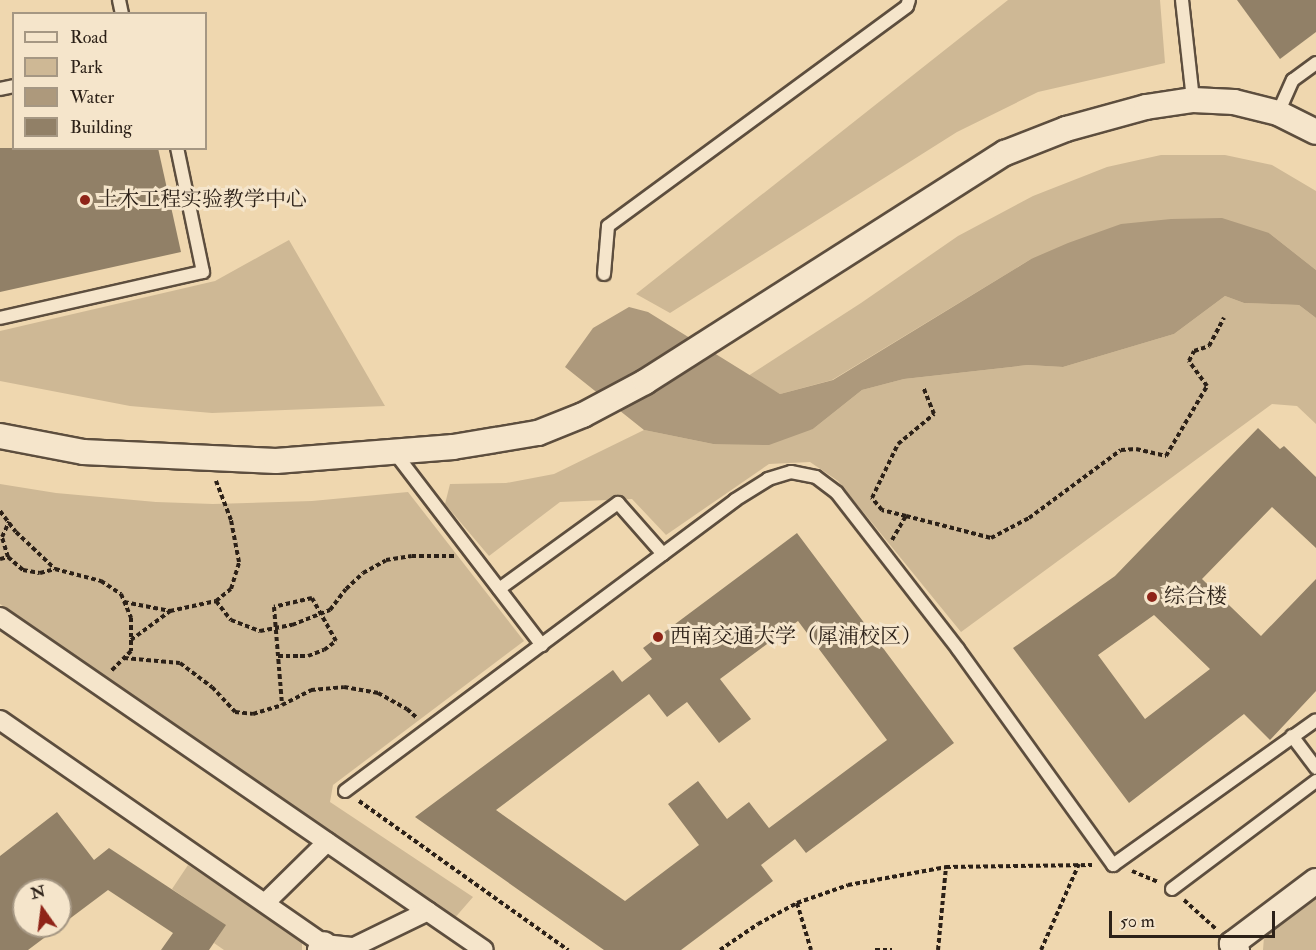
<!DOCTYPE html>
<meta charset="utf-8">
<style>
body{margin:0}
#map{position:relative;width:1316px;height:950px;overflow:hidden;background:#efd7af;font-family:"IM FELL Double Pica","Noto Serif SC",serif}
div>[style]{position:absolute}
.green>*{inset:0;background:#ceb895}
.water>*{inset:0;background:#ad997c}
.building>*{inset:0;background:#918067}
.path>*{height:4px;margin-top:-2px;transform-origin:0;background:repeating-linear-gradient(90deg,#2c2118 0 4.5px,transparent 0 7.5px)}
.roads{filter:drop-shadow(2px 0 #5d4e3e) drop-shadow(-2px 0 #5d4e3e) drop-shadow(0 2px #5d4e3e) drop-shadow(0 -2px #5d4e3e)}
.service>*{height:12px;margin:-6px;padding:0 6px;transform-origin:6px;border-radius:6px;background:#f5e5cb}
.pedestrian>*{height:18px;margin:-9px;padding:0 9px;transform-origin:9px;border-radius:9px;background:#f5e5cb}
.minor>*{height:24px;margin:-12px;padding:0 12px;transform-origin:12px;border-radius:12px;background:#f5e5cb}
.dots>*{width:16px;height:16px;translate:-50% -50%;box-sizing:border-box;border:3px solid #f5e5cb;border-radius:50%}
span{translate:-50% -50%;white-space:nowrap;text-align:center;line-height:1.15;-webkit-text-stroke:6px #f5e5cb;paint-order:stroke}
.poi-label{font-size:21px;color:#2c2118}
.left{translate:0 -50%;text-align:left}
.legend{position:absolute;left:12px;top:12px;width:195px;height:138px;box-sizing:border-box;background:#f5e5cb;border:2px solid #a59783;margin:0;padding:8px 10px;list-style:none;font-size:18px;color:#2c2118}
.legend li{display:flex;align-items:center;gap:12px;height:30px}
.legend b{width:30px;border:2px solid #a59783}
.north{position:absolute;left:12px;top:878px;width:60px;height:60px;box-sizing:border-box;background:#f5e5cb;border:2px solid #a59783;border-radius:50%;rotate:346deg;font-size:16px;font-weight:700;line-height:24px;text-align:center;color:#2c2118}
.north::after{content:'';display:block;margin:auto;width:21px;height:27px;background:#8f2418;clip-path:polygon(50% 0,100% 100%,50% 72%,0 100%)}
.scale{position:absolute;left:1109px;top:911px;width:166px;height:27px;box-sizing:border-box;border:3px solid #2c2118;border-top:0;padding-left:8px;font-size:18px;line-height:21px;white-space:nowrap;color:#2c2118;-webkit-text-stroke:4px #f5e5cb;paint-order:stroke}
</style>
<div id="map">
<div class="green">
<i style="clip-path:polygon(1008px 0,1160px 0,1165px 63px,1038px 92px,957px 132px,670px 313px,636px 294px)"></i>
<i style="clip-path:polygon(1161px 155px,1225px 155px,1272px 165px,1316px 191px,1316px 270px,1269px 233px,1031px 259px,832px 380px,780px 394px,748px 376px,861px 303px,958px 236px,1033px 196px,1107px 167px)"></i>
<i style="clip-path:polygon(289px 240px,385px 406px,212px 413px,130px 406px,0 381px,0 331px,215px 281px)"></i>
<i style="clip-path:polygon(1225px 296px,1244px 303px,1299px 305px,1316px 318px,1316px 424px,1297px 406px,1272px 404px,961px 632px,838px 481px,810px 462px,769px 464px,666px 535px,632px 499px,560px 502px,489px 556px,445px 504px,450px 484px,506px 483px,554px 474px,644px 430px,713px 444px,813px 429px,862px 390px,904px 379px,1028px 365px,1063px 367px,1174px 334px)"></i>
<i style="clip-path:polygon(0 484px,56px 493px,156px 502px,213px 504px,312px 501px,408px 492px,524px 641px,333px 785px,330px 802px,473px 897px,453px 920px,0 604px)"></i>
<i style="clip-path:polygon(188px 865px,302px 940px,302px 950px,224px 950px,214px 943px,225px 925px,172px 889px)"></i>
<i style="clip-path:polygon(1316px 899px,1316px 950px,1263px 950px,1264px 937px)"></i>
</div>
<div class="water">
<i style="clip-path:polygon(1222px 218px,1269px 233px,1316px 270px,1316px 318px,1299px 305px,1244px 303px,1225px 296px,1174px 334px,1063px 367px,1028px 365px,904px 379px,862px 390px,813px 429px,769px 445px,713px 444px,644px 430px,565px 367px,593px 328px,629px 307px,648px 312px,780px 394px,833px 380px,1031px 259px,1068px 243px,1121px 224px,1171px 219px)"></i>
</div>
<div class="building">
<i style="clip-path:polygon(1237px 0,1316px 0,1316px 32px,1280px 59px)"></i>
<i style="clip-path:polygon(0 148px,158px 148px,181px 252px,0 292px)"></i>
<i style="clip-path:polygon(evenodd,1258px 428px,1280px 449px,1284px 446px,1316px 477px,1316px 548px,1272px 507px,1202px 579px,1261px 636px,1316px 579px,1316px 691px,1270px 740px,1244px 714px,1129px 803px,1013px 648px,1115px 576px,1258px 428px,1154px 615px,1210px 669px,1145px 719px,1098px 655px,1154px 615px)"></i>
<i style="clip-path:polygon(evenodd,797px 533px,954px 743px,806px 853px,795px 839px,761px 865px,773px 881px,681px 950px,604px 950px,415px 817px,613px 670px,622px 682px,652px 659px,643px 648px,797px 533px,798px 621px,887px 740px,769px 828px,749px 802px,727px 819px,698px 781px,668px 804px,699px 845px,625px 901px,496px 810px,649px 694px,667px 717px,687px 702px,719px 743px,751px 719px,720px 679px,798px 621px)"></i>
<i style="clip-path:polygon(57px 812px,94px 860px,109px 848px,226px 925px,209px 950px,161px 950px,173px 933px,108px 890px,60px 926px,60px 890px,24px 890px,24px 926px,60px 926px,28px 950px,0 950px,0 856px)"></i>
</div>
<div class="path">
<i style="left:0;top:511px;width:26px;rotate:53deg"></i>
<i style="left:16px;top:532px;width:54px;rotate:43.5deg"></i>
<i style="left:55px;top:569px;width:48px;rotate:14.6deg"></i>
<i style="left:101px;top:581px;width:24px;rotate:33deg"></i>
<i style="left:121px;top:594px;width:26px;rotate:67deg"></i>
<i style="left:131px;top:618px;width:33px;rotate:90deg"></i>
<i style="left:131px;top:651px;width:28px;rotate:135deg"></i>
<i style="left:906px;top:516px;width:25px;rotate:-166deg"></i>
<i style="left:882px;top:510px;width:16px;rotate:-130deg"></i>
<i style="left:872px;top:498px;width:60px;rotate:-64.3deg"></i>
<i style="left:898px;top:444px;width:47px;rotate:-39.8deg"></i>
<i style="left:934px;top:414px;width:29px;rotate:-112deg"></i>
<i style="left:892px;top:540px;width:28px;rotate:-60deg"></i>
<i style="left:906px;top:516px;width:88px;rotate:14.5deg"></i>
<i style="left:991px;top:538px;width:43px;rotate:-27.8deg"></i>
<i style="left:1029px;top:518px;width:114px;rotate:-36.5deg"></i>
<i style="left:1121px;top:450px;width:15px;rotate:-4deg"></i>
<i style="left:1136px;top:449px;width:31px;rotate:13deg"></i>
<i style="left:1166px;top:456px;width:81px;rotate:-59.6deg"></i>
<i style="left:1207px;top:386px;width:31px;rotate:-126deg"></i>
<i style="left:1189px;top:361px;width:11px;rotate:-63deg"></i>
<i style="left:1194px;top:351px;width:16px;rotate:-18deg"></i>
<i style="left:1209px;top:346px;width:32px;rotate:-62deg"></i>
<i style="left:8px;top:557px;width:20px;rotate:41deg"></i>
<i style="left:23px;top:570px;width:17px;rotate:10deg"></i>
<i style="left:40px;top:573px;width:16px;rotate:-15deg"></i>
<i style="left:0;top:559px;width:8px;rotate:-14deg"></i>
<i style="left:8px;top:557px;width:21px;rotate:-107deg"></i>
<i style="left:2px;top:537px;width:17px;rotate:-65deg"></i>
<i style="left:216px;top:601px;width:24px;rotate:52deg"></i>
<i style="left:231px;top:620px;width:31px;rotate:21deg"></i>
<i style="left:260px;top:631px;width:33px;rotate:-11deg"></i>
<i style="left:292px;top:625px;width:41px;rotate:-21.5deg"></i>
<i style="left:330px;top:610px;width:26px;rotate:-53deg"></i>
<i style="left:346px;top:589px;width:23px;rotate:-43deg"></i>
<i style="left:363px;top:573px;width:26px;rotate:-29deg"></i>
<i style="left:386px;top:560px;width:26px;rotate:-9deg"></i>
<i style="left:412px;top:556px;width:43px"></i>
<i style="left:124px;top:602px;width:47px;rotate:11.1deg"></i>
<i style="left:170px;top:611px;width:47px;rotate:-12.3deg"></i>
<i style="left:216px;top:601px;width:19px;rotate:-39deg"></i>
<i style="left:231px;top:589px;width:28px;rotate:-73deg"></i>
<i style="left:239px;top:562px;width:43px;rotate:-100.8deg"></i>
<i style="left:231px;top:520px;width:42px;rotate:-111deg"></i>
<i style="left:131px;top:640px;width:49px;rotate:-36.6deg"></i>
<i style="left:278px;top:656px;width:30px"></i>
<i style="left:308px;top:656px;width:17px;rotate:-21deg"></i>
<i style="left:324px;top:650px;width:15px;rotate:-37deg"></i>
<i style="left:336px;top:641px;width:49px;rotate:-119.2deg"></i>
<i style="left:312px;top:598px;width:39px;rotate:167deg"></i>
<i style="left:274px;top:607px;width:98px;rotate:85.3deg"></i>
<i style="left:124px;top:658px;width:56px;rotate:5.1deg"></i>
<i style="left:180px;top:663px;width:40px;rotate:37deg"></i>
<i style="left:212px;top:687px;width:34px;rotate:47deg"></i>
<i style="left:235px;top:712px;width:18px;rotate:6deg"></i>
<i style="left:253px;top:714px;width:30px;rotate:-17deg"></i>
<i style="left:282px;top:705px;width:33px;rotate:-27deg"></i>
<i style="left:311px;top:690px;width:33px;rotate:-5deg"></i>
<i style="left:344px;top:687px;width:35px;rotate:10deg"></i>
<i style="left:378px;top:693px;width:33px;rotate:29deg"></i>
<i style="left:407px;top:709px;width:12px;rotate:42deg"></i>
<i style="left:359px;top:801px;width:257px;rotate:35.5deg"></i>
<i style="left:1132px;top:871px;width:28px;rotate:23deg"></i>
<i style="left:1184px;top:900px;width:43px;rotate:42.2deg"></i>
<i style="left:797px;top:903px;width:49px;rotate:73.4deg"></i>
<i style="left:720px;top:950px;width:46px;rotate:-34.4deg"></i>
<i style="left:758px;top:924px;width:44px;rotate:-28.3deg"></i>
<i style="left:797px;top:903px;width:54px;rotate:-19.4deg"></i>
<i style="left:848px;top:885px;width:100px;rotate:-10.4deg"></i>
<i style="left:946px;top:867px;width:146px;rotate:-0.8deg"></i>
<i style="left:875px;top:950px;width:17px"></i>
<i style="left:938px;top:950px;width:83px;rotate:-84.5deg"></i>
<i style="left:1041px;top:950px;width:94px;rotate:-66.2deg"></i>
</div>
<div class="roads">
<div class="service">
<i style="left:119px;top:0;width:14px;rotate:78deg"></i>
<i style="left:1182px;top:0;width:101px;rotate:83.7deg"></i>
<i style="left:0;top:89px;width:14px;rotate:-12deg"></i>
<i style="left:1278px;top:113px;width:36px;rotate:-66deg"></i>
<i style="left:1293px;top:80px;width:29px;rotate:-36deg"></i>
<i style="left:604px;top:274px;width:48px;rotate:-85.2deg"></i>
<i style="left:608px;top:226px;width:371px;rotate:-36.3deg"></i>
<i style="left:907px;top:6px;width:6px;rotate:-72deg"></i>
<i style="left:0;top:318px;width:208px;rotate:-12.8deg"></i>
<i style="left:203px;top:272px;width:127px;rotate:-101.8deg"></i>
<i style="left:395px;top:453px;width:242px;rotate:52.6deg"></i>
<i style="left:499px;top:589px;width:147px;rotate:-35.9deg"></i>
<i style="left:618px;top:503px;width:68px;rotate:48.6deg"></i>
<i style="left:1292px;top:736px;width:40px;rotate:53deg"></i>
<i style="left:345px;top:791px;width:487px;rotate:-36.7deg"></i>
<i style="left:735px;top:500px;width:39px;rotate:-32deg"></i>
<i style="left:768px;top:479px;width:24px;rotate:-17deg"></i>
<i style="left:791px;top:472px;width:25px;rotate:11deg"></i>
<i style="left:816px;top:477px;width:26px;rotate:37deg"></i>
<i style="left:837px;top:493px;width:197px;rotate:52.2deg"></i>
<i style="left:958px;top:649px;width:266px;rotate:54.3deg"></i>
<i style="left:1113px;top:865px;width:249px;rotate:-35.5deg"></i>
<i style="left:1172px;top:889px;width:180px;rotate:-36.9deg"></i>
</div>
<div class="pedestrian">
<i style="left:0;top:617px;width:587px;rotate:34.53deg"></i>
<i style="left:0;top:720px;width:394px;rotate:34.7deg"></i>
<i style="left:324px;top:944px;width:30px;rotate:6deg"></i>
<i style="left:354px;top:947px;width:82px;rotate:-25.9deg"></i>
<i style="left:265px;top:903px;width:87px;rotate:-44.5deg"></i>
</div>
<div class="minor">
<i style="left:0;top:436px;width:85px;rotate:10.9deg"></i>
<i style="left:83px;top:452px;width:193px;rotate:2.7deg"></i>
<i style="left:276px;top:461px;width:178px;rotate:-4.5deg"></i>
<i style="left:453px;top:447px;width:86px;rotate:-9.4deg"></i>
<i style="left:538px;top:433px;width:48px;rotate:-21.8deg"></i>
<i style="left:583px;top:415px;width:70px;rotate:-28deg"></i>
<i style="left:645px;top:382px;width:427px;rotate:-32.5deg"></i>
<i style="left:1005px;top:153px;width:66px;rotate:-21.5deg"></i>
<i style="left:1066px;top:129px;width:83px;rotate:-15.4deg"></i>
<i style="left:1146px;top:107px;width:48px;rotate:-8.5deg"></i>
<i style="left:1193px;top:100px;width:41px;rotate:2.8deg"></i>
<i style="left:1234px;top:102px;width:45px;rotate:14deg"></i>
<i style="left:1278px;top:113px;width:42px;rotate:26.6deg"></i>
<i style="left:320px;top:950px;width:7px;rotate:-56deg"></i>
<i style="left:1237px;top:950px;width:8px;rotate:-130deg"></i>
<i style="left:1232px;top:944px;width:105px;rotate:-36.9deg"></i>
</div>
</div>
<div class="dots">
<i style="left:85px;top:200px;background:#8f2418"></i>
<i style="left:1152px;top:597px;background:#8f2418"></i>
<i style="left:658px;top:637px;background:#8f2418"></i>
</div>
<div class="poi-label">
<span class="left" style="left:97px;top:200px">土木工程实验教学中心</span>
<span class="left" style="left:1164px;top:597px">综合楼</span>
<span class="left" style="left:670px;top:637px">西南交通大学（犀浦校区）</span>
</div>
<ul class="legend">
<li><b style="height:8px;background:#f5e5cb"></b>Road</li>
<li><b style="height:16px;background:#ceb895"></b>Park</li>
<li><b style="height:16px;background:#ad997c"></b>Water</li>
<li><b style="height:16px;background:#918067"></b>Building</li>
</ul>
<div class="north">N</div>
<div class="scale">50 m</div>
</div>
